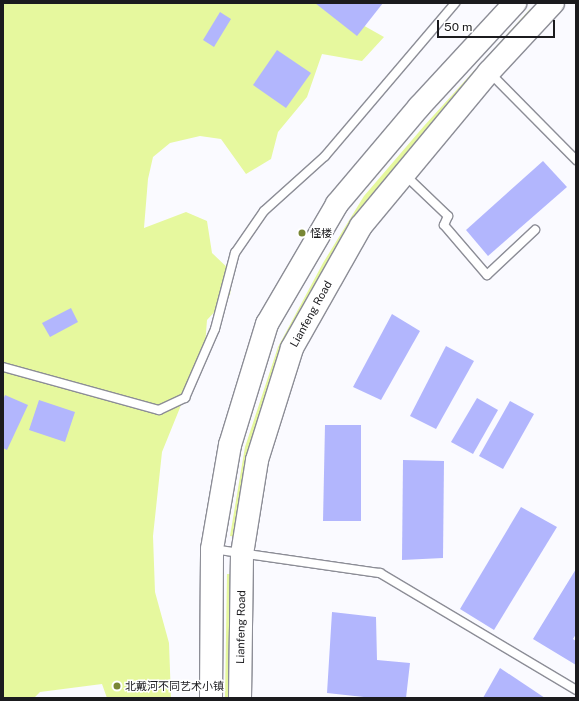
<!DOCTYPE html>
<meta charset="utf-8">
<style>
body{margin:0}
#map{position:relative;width:579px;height:701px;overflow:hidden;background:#fafaff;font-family:"Public Sans","Noto Sans SC",sans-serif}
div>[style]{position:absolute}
.green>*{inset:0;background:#e6f89e}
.building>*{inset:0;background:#b2b6fd}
.roads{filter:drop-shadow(1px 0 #8c8d96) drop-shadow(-1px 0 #8c8d96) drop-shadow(0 1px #8c8d96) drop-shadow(0 -1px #8c8d96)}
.lane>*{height:8px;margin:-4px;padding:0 4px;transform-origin:4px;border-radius:4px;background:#fff}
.secondary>*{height:22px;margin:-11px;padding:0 11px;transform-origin:11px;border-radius:11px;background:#fff}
.dots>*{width:11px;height:11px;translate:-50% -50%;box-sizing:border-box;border:2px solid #fff;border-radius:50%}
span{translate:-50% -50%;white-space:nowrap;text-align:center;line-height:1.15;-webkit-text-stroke:3px #fff;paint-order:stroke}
.poi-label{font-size:11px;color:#1b1b1e}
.left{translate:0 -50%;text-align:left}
.street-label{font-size:11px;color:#1b1b1e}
.frame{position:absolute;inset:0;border:4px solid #1b1b1e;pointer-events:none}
.scale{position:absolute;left:437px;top:20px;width:118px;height:18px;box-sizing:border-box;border:2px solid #1b1b1e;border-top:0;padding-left:5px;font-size:12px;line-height:14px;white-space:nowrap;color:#1b1b1e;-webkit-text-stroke:3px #fff;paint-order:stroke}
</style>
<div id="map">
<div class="green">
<i style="clip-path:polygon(3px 3px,352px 3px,352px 19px,384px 37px,362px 61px,322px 54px,307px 97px,278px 132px,271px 159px,246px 174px,221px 139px,200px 136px,170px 143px,153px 157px,148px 179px,144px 228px,186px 212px,207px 221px,212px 253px,233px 273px,230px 295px,207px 320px,205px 346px,162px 452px,153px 536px,155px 592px,169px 643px,171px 698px,107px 698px,102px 684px,40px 692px,34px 698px,3px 698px)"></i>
<i style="clip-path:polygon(530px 9px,535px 14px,329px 266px,238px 537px,230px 536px,245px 447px,278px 347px,323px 263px,364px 196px,424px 126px)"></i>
<i style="clip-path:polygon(227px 574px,235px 574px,233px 698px,225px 698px)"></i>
</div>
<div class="building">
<i style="clip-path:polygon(315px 3px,383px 3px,357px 36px)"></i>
<i style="clip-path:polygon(220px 12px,231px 19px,214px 47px,203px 40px)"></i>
<i style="clip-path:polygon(277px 50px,311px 73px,286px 108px,253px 85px)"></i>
<i style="clip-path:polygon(543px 161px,567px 187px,488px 256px,466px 230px)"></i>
<i style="clip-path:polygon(71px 308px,78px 322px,50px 337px,42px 323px)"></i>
<i style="clip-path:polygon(392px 314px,420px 331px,381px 400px,353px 387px)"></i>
<i style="clip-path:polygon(446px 346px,474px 361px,436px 429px,410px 416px)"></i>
<i style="clip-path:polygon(5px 395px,28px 405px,7px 450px,3px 448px,3px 400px)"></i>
<i style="clip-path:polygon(477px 398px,498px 410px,473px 454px,451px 442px)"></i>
<i style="clip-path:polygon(39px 400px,75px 412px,65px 442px,29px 430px)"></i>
<i style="clip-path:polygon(510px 401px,534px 414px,503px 469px,479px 456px)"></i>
<i style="clip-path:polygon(325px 425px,361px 425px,361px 521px,323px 521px)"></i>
<i style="clip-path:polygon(403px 460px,444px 461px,443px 558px,402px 560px)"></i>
<i style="clip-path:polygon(521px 507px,557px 527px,494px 630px,460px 609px)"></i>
<i style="clip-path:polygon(576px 569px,576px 634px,573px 639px,576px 641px,576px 665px,533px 639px)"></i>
<i style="clip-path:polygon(332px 612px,376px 617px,377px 660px,410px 663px,406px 698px,373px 698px,327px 693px)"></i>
<i style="clip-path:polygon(500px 668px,545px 698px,483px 698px)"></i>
</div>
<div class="roads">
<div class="lane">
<i style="left:489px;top:72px;width:124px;rotate:45.3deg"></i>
<i style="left:404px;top:174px;width:61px;rotate:43.7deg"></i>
<i style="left:448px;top:216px;width:10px;rotate:114deg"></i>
<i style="left:444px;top:225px;width:66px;rotate:49.3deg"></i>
<i style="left:487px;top:275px;width:66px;rotate:-43.2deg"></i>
<i style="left:3px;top:367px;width:162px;rotate:15.4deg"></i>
<i style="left:159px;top:410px;width:29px;rotate:-25deg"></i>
<i style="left:185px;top:398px;width:75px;rotate:-66.5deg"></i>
<i style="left:215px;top:329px;width:79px;rotate:-75.3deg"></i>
<i style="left:235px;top:253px;width:51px;rotate:-55.4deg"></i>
<i style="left:264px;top:211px;width:82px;rotate:-42deg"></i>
<i style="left:325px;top:156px;width:201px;rotate:-49.6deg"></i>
<i style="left:213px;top:549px;width:169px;rotate:8.2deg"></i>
<i style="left:380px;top:573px;width:228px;rotate:30.8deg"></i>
</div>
<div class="secondary">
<i style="left:211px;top:698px;width:149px;rotate:-89.6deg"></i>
<i style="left:212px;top:549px;width:106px;rotate:-80.2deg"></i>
<i style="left:230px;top:445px;width:127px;rotate:-73deg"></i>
<i style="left:267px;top:324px;width:139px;rotate:-59.7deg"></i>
<i style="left:337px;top:204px;width:127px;rotate:-49.8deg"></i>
<i style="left:419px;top:107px;width:142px;rotate:-47.3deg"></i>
<i style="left:240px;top:698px;width:144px;rotate:-89.2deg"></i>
<i style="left:242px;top:554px;width:95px;rotate:-80.9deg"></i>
<i style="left:257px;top:460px;width:117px;rotate:-72.6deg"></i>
<i style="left:292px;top:348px;width:140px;rotate:-60.5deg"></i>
<i style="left:361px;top:226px;width:200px;rotate:-50.3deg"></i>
<i style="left:489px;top:72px;width:94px;rotate:-47.2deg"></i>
</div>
</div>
<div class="dots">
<i style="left:302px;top:233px;background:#788634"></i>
<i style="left:117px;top:686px;background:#788634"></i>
</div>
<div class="poi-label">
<span class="left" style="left:310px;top:233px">怪楼</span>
<span class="left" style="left:125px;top:686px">北戴河不同艺术小镇</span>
</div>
<div class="street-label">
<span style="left:311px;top:314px;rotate:-61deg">Lianfeng Road</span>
<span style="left:241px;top:627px;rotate:-89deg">Lianfeng Road</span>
</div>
<div class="frame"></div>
<div class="scale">50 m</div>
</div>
